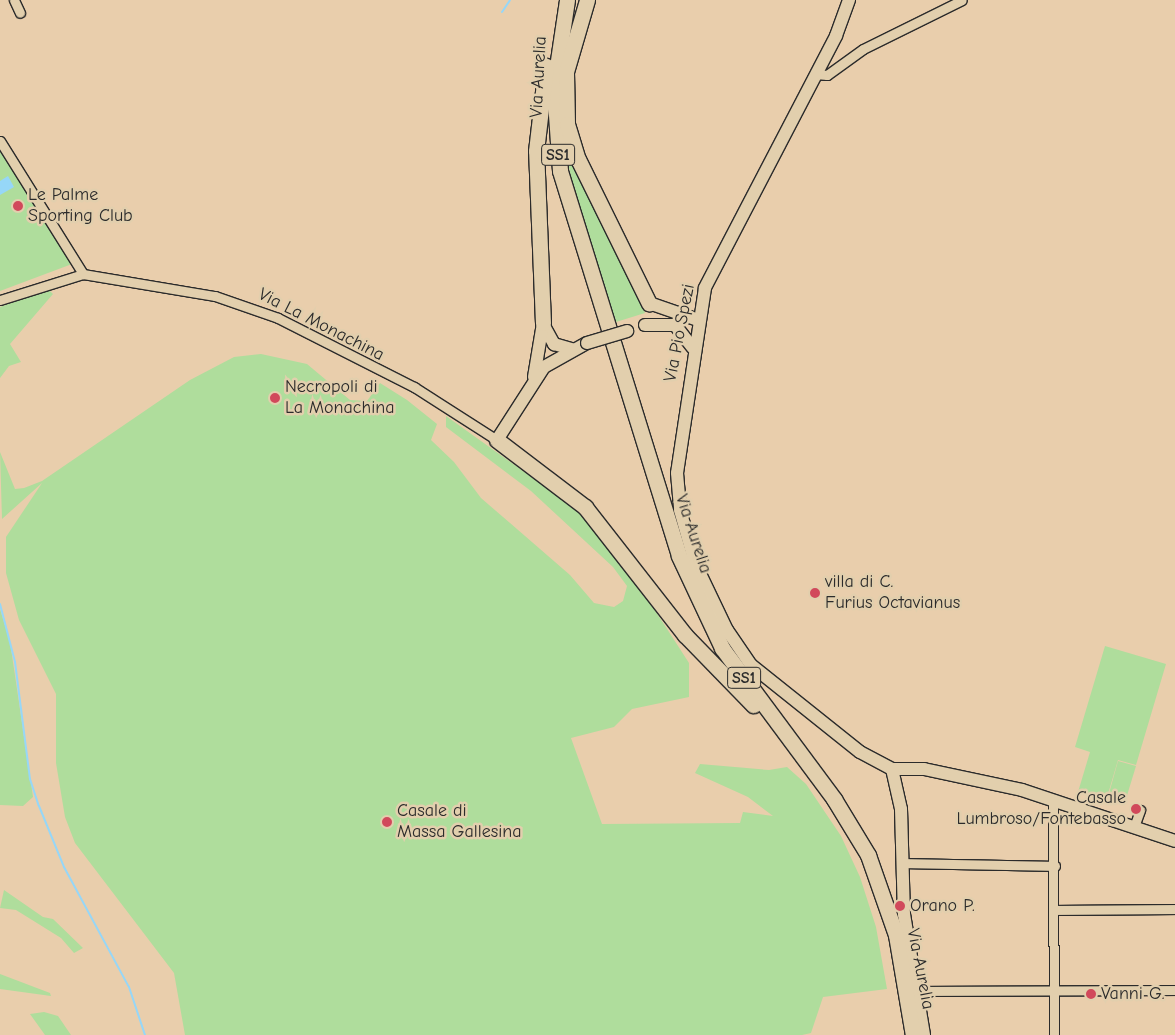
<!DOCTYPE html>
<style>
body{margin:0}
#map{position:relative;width:1175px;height:1035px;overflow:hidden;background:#e9ceac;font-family:"Comic Neue",sans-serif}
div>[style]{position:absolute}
.green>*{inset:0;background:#afdd9c}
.water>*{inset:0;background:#96d7f8}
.stream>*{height:2px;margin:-1px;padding:0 1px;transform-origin:1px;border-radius:1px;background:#96d7f8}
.roads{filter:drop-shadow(1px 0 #2b2b2b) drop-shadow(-1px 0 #2b2b2b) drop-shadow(0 1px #2b2b2b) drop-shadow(0 -1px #2b2b2b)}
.street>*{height:9px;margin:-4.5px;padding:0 4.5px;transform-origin:4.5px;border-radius:4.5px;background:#e2cfad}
.secondary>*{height:12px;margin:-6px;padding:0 6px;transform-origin:6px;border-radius:6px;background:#e2cfad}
.highway>*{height:15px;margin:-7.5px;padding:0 7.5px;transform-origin:7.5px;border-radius:7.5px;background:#e2cfad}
.bridges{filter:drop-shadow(1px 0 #2b2b2b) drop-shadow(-1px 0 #2b2b2b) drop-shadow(0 1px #2b2b2b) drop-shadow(0 -1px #2b2b2b)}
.secondary-bridge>*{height:12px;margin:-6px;padding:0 6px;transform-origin:6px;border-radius:6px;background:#e2cfad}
.dots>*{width:14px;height:14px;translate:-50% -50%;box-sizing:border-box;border:2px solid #e2cfad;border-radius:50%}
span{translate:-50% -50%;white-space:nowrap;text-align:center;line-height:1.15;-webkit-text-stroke:5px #e2cfad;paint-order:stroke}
.shield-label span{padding:1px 4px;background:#e2cfad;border:1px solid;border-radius:4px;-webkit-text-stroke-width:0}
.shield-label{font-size:16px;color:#2b2b2b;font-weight:700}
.street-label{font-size:18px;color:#2b2b2b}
.poi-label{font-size:18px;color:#2b2b2b}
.left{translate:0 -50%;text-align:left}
.right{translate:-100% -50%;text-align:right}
</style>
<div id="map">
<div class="green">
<i style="clip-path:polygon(0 147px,72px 264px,0 291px)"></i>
<i style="clip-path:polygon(566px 150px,571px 151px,645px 313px,616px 322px,612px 317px,575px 201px)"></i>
<i style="clip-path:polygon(48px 289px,53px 294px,10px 344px,21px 362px,9px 366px,0 378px,0 307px)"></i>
<i style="clip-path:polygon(261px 354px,307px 364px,350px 400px,367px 401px,380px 383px,407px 400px,437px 424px,431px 440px,454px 462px,481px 498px,570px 575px,594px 603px,614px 607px,623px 601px,627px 586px,613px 567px,531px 491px,446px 427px,446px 416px,586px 516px,629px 570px,689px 663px,689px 697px,632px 709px,614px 727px,571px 738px,602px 824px,740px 823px,743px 812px,773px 816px,748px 797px,695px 773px,700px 764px,769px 770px,787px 767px,806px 784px,841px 836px,860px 877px,876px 927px,887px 989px,823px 997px,811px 1033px,802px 1035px,185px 1035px,174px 973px,75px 843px,65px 817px,56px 763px,56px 694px,19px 620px,6px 573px,6px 537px,42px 483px,2px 519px,0 452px,15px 489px,24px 488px,42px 481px,190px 380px,234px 357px)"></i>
<i style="clip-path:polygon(0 609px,10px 642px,33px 797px,23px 806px,0 805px)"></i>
<i style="clip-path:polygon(1105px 646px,1166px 664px,1136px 765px,1118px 760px,1106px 801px,1078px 792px,1090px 752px,1075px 747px)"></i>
<i style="clip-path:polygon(1118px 761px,1136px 766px,1125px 802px,1108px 797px)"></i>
<i style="clip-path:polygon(4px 890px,43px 917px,53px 919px,83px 948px,74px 953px,61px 938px,16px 910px,0 908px)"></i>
<i style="clip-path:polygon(0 974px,50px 993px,51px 996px,0 989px)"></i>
<i style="clip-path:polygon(44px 1012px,58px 1016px,71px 1035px,45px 1035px,30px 1014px)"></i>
</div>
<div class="water">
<i style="clip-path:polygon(8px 176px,14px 187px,0 195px,0 181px)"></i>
</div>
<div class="stream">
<i style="left:502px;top:12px;width:14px;rotate:-56deg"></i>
<i style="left:0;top:604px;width:60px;rotate:75.5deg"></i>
<i style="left:15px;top:662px;width:118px;rotate:82.7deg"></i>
<i style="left:30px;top:779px;width:28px;rotate:72deg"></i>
<i style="left:39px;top:806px;width:66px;rotate:67.7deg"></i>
<i style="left:64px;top:867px;width:136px;rotate:61.6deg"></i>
<i style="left:129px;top:987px;width:51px;rotate:71.6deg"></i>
</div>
<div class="roads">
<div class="street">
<i style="left:14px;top:0;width:14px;rotate:65deg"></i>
<i style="left:815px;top:74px;width:12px;rotate:5deg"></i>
<i style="left:827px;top:75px;width:44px;rotate:-35.8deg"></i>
<i style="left:863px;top:49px;width:110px;rotate:-26.3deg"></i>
<i style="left:0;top:141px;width:157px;rotate:58deg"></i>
<i style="left:0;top:300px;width:87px;rotate:-17.4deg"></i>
<i style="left:83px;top:274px;width:134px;rotate:9.5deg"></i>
<i style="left:215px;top:296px;width:67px;rotate:19.2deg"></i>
<i style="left:278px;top:318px;width:153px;rotate:26.9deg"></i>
<i style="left:414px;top:387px;width:98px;rotate:32.6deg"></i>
<i style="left:1053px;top:799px;width:236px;rotate:89.8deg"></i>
<i style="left:1135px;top:824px;width:15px;rotate:-70deg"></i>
<i style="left:904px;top:863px;width:151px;rotate:1.1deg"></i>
<i style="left:1055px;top:910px;width:120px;rotate:-0.5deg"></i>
<i style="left:917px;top:991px;width:258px;rotate:-0.2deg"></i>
</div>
<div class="secondary">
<i style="left:849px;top:0;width:38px;rotate:110deg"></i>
<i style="left:836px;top:36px;width:284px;rotate:117.5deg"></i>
<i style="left:705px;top:288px;width:187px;rotate:98.6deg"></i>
<i style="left:677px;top:473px;width:37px;rotate:85deg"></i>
<i style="left:680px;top:510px;width:55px;rotate:74.2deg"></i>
<i style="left:695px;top:563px;width:74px;rotate:64.5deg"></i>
<i style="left:727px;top:630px;width:42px;rotate:55.6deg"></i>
<i style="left:751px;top:665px;width:139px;rotate:38.6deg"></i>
<i style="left:860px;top:752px;width:36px;rotate:28deg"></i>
<i style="left:892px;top:769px;width:32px"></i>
<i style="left:924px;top:769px;width:100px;rotate:12.1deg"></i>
<i style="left:1022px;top:790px;width:161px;rotate:18.4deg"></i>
<i style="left:649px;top:303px;width:52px;rotate:19.1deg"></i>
<i style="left:645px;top:325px;width:30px"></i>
<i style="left:675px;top:325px;width:29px;rotate:52deg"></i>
<i style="left:544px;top:326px;width:21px;rotate:61deg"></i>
<i style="left:554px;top:344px;width:19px;rotate:16deg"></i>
<i style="left:534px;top:377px;width:55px;rotate:-80.5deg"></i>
<i style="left:497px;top:440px;width:87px;rotate:-57.2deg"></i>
<i style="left:544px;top:367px;width:49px;rotate:-29.2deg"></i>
<i style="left:892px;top:769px;width:41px;rotate:77.3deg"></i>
<i style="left:901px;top:809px;width:105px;rotate:88.4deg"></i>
<i style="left:904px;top:914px;width:123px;rotate:80.6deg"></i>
</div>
<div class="highway">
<i style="left:567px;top:0;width:88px;rotate:98.5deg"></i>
<i style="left:554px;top:87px;width:84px;rotate:85.9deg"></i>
<i style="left:560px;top:171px;width:403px;rotate:72.8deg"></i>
<i style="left:679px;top:556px;width:102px;rotate:64.9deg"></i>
<i style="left:722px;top:648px;width:188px;rotate:53.4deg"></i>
<i style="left:834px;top:799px;width:66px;rotate:58.7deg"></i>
<i style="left:868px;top:855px;width:85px;rotate:70.7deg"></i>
<i style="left:896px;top:935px;width:101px;rotate:80.4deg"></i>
<i style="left:587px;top:0;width:75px;rotate:106.3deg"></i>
<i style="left:566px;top:72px;width:52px;rotate:88.9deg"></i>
<i style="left:567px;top:124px;width:37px;rotate:73deg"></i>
<i style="left:578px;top:159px;width:161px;rotate:63.8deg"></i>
<i style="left:543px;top:323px;width:172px;rotate:-92.3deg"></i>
<i style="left:536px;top:151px;width:86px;rotate:-83.3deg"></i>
<i style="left:497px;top:440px;width:111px;rotate:37.3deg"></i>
<i style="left:585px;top:507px;width:162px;rotate:52deg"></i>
<i style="left:685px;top:635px;width:98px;rotate:45.8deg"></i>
</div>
</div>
<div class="bridges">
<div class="secondary-bridge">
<i style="left:587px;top:343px;width:42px;rotate:-16.7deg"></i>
</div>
</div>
<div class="dots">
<i style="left:18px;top:206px;background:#d1495b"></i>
<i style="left:275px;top:398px;background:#d1495b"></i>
<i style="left:815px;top:593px;background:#d1495b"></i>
<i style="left:1136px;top:809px;background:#d1495b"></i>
<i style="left:387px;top:822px;background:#d1495b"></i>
<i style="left:900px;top:906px;background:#d1495b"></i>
<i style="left:1091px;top:994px;background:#d1495b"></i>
</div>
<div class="shield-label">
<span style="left:558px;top:155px">SS1</span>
<span style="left:744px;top:678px">SS1</span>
</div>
<div class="street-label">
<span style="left:539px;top:77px;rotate:-87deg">Via Aurelia</span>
<span style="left:321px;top:325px;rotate:27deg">Via La Monachina</span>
<span style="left:680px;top:333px;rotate:-79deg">Via Pio Spezi</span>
<span style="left:693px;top:534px;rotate:72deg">Via Aurelia</span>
<span style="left:920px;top:969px;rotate:79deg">Via Aurelia</span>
</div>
<div class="poi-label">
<span class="left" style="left:28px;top:206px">Le Palme<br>Sporting Club</span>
<span class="left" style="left:285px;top:398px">Necropoli di<br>La Monachina</span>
<span class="left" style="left:825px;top:593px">villa di C.<br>Furius Octavianus</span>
<span class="right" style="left:1126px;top:809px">Casale<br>Lumbroso/Fontebasso</span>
<span class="left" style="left:397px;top:822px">Casale di<br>Massa Gallesina</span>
<span class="left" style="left:910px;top:906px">Orano P.</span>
<span class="left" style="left:1101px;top:994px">Vanni G.</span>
</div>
</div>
